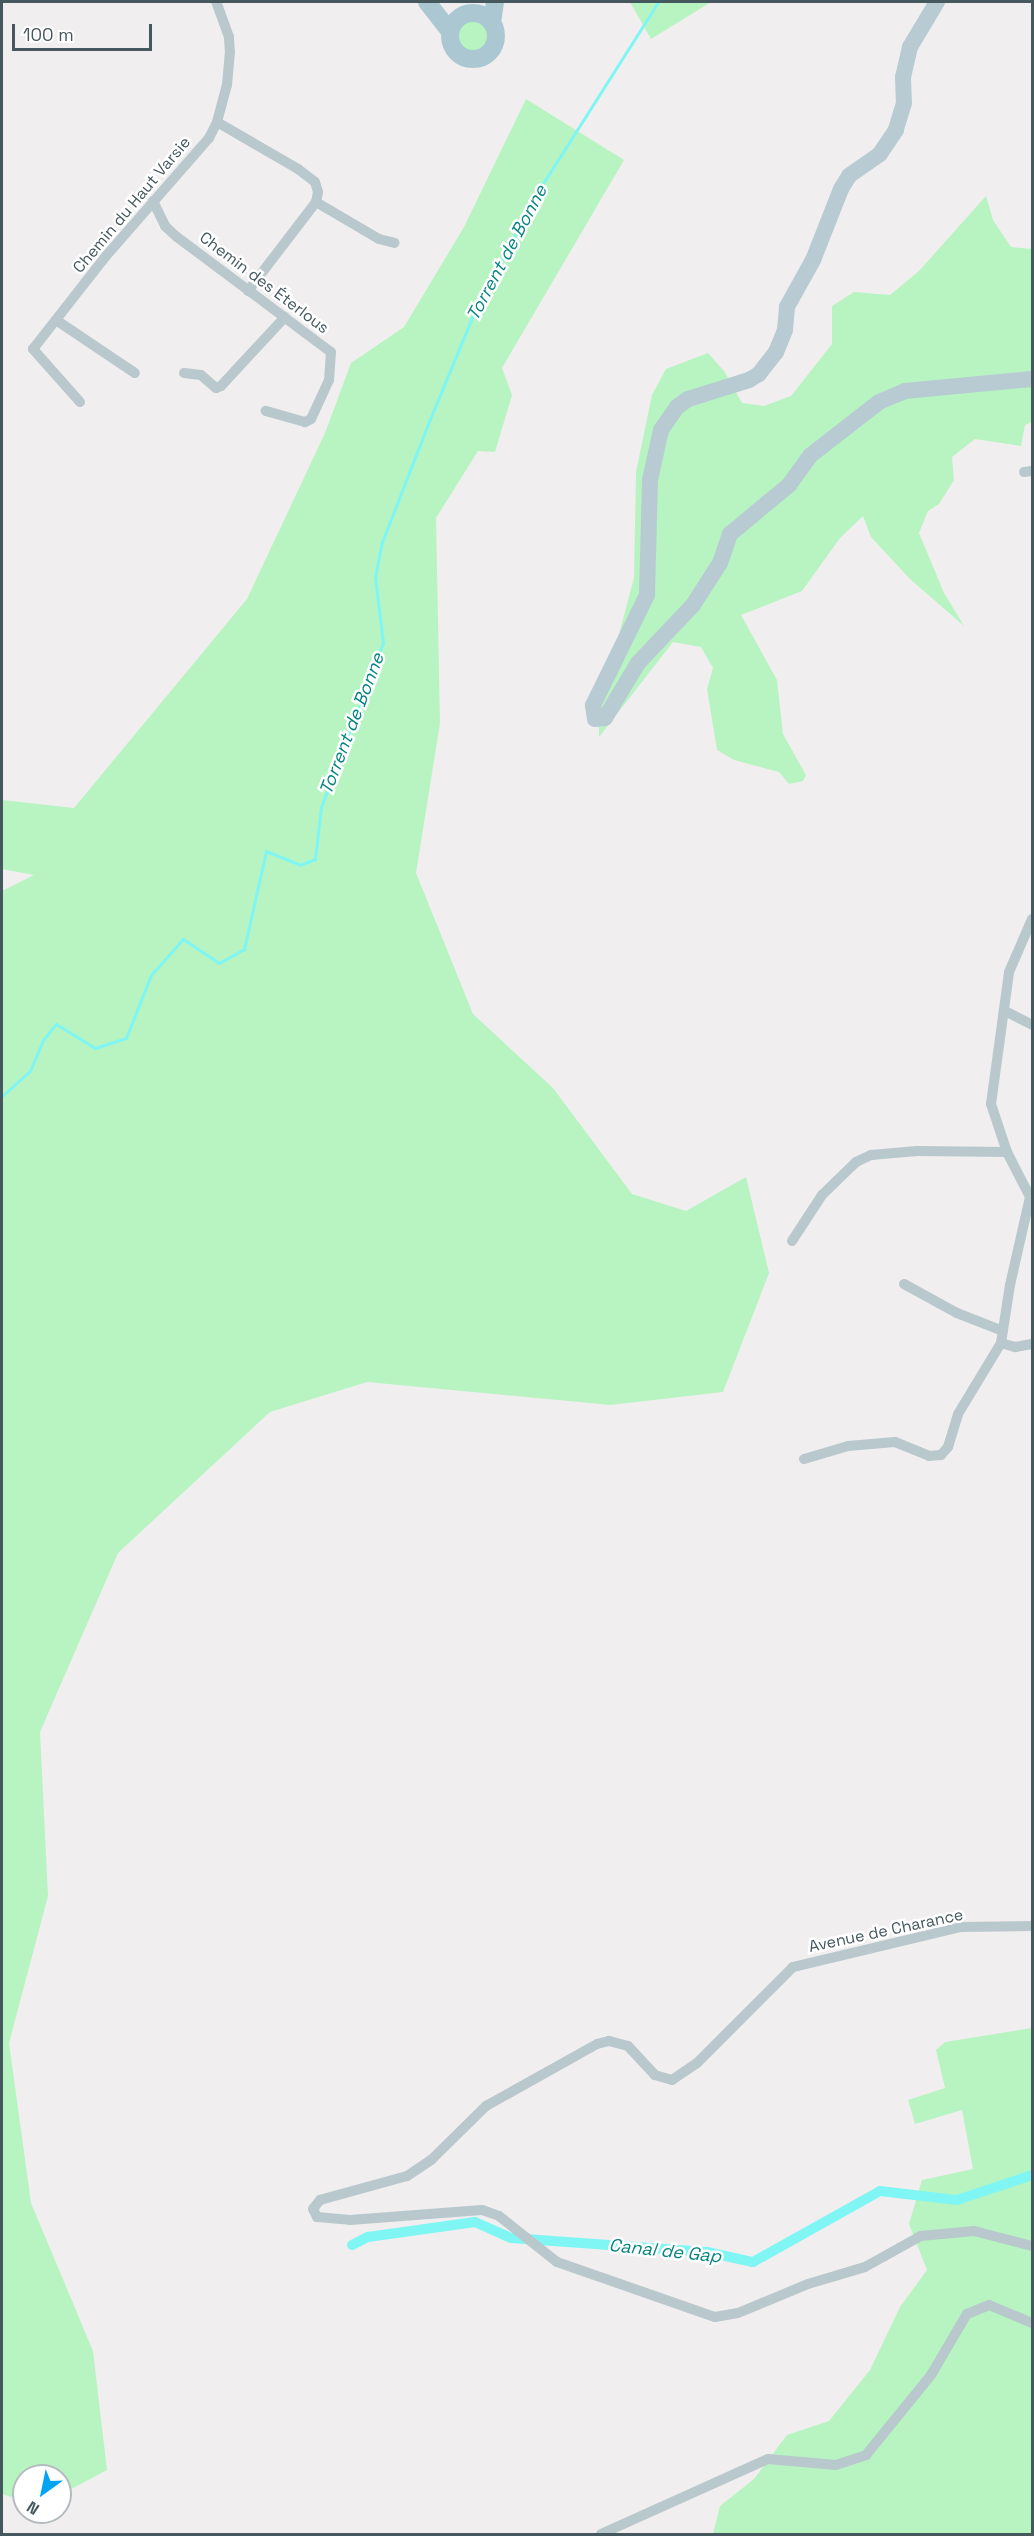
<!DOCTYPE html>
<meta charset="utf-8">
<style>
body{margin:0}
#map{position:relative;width:1034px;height:2536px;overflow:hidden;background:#f1eeef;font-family:"Space Grotesk",sans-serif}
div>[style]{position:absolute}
.green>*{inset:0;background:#b7f4c1}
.round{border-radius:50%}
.stream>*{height:3px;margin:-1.5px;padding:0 1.5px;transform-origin:1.5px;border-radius:1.5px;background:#7ff6f4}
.canal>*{height:10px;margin:-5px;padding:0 5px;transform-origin:5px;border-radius:5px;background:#7ff6f4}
.street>*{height:10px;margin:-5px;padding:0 5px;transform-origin:5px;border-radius:5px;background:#b8c8cd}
.secondary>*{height:16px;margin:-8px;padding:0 8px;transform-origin:8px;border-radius:8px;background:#b8cbd3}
.primary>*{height:18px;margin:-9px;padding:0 9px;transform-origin:9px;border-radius:9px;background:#abc7d1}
.primary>.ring{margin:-9px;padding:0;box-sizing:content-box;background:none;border:18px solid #abc7d1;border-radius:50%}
span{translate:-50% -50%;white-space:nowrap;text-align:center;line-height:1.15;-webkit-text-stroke:5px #fff;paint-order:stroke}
.street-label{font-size:16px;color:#44585e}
.water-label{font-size:18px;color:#058482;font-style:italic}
.frame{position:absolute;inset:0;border:3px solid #44585e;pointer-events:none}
.north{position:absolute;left:12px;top:2464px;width:60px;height:60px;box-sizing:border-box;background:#fff;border:2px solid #b4bcbf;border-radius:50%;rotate:213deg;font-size:16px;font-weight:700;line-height:24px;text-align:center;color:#44585e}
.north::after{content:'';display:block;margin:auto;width:21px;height:27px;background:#04a4f5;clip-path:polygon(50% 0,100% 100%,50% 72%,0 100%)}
.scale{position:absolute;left:12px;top:24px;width:140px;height:27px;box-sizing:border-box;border:3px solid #44585e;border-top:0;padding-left:8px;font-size:18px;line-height:21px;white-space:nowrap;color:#44585e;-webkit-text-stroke:4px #fff;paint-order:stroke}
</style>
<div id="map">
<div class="green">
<i style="clip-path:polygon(630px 2px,711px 2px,651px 39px)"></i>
<i class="round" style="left:456px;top:20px;width:32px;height:32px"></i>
<i style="clip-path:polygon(526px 99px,624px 160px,502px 368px,512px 395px,495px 452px,478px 451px,436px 518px,440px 723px,416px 873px,473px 1014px,553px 1088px,632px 1194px,686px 1211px,746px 1177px,769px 1273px,723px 1392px,610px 1405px,367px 1382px,270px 1412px,118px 1553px,40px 1732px,48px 1896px,9px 2043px,31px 2203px,93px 2351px,107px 2470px,60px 2495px,60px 2476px,24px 2476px,24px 2501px,2px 2494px,2px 891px,34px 875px,2px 869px,2px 800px,74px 808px,247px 599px,325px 433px,351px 363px,404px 327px,464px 227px)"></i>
<i style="clip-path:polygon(986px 196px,993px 220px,1011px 247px,1032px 249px,1032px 422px,1025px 425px,1021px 446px,975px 439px,952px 457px,954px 480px,939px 504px,928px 511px,919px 533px,944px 593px,964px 626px,910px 579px,871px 537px,863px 516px,840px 538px,802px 591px,741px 615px,777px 680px,783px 734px,806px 775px,803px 781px,789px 784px,779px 772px,734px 760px,717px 750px,707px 689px,713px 668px,701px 647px,673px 642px,599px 737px,599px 709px,634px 578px,636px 472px,652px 395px,666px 369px,708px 353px,724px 371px,742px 403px,764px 406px,791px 396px,832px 344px,832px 306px,854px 292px,890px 295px,919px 271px)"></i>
<i style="clip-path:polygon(1032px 2028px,1032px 2534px,713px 2534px,720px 2506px,754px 2479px,787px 2435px,829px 2421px,870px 2370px,900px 2307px,927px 2270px,909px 2224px,922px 2180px,973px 2169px,962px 2110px,915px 2124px,908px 2100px,945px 2088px,936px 2050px,945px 2042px)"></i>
</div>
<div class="stream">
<i style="left:2px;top:1096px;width:38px;rotate:-42deg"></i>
<i style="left:30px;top:1071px;width:34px;rotate:-67deg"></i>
<i style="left:43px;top:1040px;width:21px;rotate:-51deg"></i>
<i style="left:56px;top:1024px;width:46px;rotate:31.6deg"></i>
<i style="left:95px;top:1048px;width:33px;rotate:-18deg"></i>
<i style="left:126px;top:1038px;width:68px;rotate:-68.4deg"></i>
<i style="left:151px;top:975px;width:48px;rotate:-48.4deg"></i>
<i style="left:183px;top:939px;width:43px;rotate:33.7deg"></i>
<i style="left:219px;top:963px;width:29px;rotate:-29deg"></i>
<i style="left:244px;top:949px;width:100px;rotate:-77.3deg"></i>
<i style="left:266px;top:851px;width:37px;rotate:22deg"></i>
<i style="left:300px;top:865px;width:16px;rotate:-22deg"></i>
<i style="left:315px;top:859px;width:52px;rotate:-83.4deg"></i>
<i style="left:321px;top:807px;width:175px;rotate:-69.3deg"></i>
<i style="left:383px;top:643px;width:66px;rotate:-96.9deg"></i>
<i style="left:375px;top:577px;width:36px;rotate:-79deg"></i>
<i style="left:382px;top:542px;width:132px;rotate:-68.7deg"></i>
<i style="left:430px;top:419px;width:120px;rotate:-67.5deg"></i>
<i style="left:476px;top:308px;width:140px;rotate:-61.8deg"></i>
<i style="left:542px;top:185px;width:217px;rotate:-57.6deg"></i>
</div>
<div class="canal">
<i style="left:352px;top:2245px;width:18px;rotate:-27deg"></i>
<i style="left:368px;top:2237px;width:108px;rotate:-8deg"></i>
<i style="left:475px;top:2222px;width:39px;rotate:24deg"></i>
<i style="left:511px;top:2238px;width:196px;rotate:4.1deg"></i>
<i style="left:707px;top:2252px;width:47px;rotate:12.3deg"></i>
<i style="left:753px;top:2262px;width:145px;rotate:-29.2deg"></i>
<i style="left:880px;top:2191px;width:78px;rotate:6.7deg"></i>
<i style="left:957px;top:2200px;width:79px;rotate:-18.4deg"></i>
</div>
<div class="street">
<i style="left:217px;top:122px;width:94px;rotate:30.1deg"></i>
<i style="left:298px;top:169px;width:21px;rotate:37deg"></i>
<i style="left:315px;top:182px;width:10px;rotate:73deg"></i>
<i style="left:318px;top:192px;width:10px;rotate:101deg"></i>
<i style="left:316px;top:202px;width:112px;rotate:127.4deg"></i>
<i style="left:153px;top:201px;width:28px;rotate:64deg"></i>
<i style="left:165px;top:226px;width:16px;rotate:43deg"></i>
<i style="left:177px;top:237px;width:192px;rotate:36.8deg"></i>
<i style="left:331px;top:352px;width:28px;rotate:94deg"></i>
<i style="left:329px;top:380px;width:43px;rotate:114.8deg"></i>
<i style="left:311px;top:419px;width:7px;rotate:153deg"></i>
<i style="left:305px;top:422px;width:41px;rotate:-164.2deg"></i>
<i style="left:316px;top:202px;width:73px;rotate:30.4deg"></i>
<i style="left:379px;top:239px;width:16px;rotate:14deg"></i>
<i style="left:56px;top:320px;width:95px;rotate:33.9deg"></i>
<i style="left:184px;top:373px;width:17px;rotate:7deg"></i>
<i style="left:201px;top:375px;width:20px;rotate:41deg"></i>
<i style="left:216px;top:388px;width:5px;rotate:-22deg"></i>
<i style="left:221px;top:386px;width:94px;rotate:-47.2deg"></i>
<i style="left:80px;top:402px;width:71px;rotate:-131.6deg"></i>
<i style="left:33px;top:349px;width:118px;rotate:-51.9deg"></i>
<i style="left:106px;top:256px;width:157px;rotate:-48.9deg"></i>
<i style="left:209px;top:138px;width:18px;rotate:-63deg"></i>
<i style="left:217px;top:122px;width:38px;rotate:-75deg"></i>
<i style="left:227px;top:85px;width:32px;rotate:-85deg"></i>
<i style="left:230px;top:53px;width:16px;rotate:-94deg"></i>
<i style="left:229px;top:37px;width:37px;rotate:-110deg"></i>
<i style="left:1024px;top:472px;width:8px;rotate:-7deg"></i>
<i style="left:1005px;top:1011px;width:30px;rotate:27deg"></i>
<i style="left:792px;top:1241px;width:55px;rotate:-56.9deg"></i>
<i style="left:822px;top:1195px;width:47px;rotate:-44.1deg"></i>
<i style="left:856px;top:1162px;width:17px;rotate:-25deg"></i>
<i style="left:871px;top:1155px;width:46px;rotate:-5deg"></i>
<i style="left:917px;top:1151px;width:90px;rotate:0.6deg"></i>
<i style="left:904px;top:1284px;width:60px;rotate:28.7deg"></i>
<i style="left:957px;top:1313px;width:49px;rotate:21.4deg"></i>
<i style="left:1001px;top:1343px;width:15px;rotate:16deg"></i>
<i style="left:1015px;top:1347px;width:17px;rotate:-10deg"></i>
<i style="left:804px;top:1459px;width:46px;rotate:-16.5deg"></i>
<i style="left:848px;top:1446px;width:47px;rotate:-4.9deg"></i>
<i style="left:895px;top:1442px;width:37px;rotate:22deg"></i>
<i style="left:929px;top:1456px;width:12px;rotate:-5deg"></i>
<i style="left:941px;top:1455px;width:11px;rotate:-49deg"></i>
<i style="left:948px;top:1447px;width:34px;rotate:-73deg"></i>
<i style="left:958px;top:1414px;width:83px;rotate:-58.8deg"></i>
<i style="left:1001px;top:1343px;width:59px;rotate:-81.2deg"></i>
<i style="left:1010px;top:1285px;width:90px;rotate:-77.2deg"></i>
<i style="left:1030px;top:1197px;width:51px;rotate:-117.1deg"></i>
<i style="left:1007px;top:1152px;width:51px;rotate:-108.4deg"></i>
<i style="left:991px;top:1104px;width:133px;rotate:-82.2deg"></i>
<i style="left:1009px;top:972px;width:58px;rotate:-66.5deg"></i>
<i style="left:1032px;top:1926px;width:71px;rotate:179.2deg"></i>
<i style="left:961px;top:1927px;width:173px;rotate:166.6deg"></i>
<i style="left:793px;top:1967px;width:136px;rotate:135deg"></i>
<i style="left:697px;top:2063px;width:30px;rotate:146deg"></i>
<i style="left:672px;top:2080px;width:18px;rotate:-164deg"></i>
<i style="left:655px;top:2075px;width:40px;rotate:-133deg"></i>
<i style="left:628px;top:2046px;width:20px;rotate:-165deg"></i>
<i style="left:609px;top:2041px;width:12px;rotate:166deg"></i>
<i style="left:597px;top:2044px;width:127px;rotate:150.8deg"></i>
<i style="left:486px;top:2106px;width:77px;rotate:135.5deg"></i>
<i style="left:431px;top:2160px;width:29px;rotate:146deg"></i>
<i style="left:407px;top:2176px;width:90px;rotate:164.6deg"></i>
<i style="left:320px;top:2200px;width:11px;rotate:128deg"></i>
<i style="left:313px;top:2209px;width:9px;rotate:63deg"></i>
<i style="left:317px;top:2217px;width:33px;rotate:5deg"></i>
<i style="left:350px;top:2220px;width:132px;rotate:-4.3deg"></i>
<i style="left:482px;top:2210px;width:18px;rotate:19deg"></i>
<i style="left:499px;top:2216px;width:74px;rotate:38.4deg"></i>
<i style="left:557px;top:2262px;width:167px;rotate:19.2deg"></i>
<i style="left:715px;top:2317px;width:23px;rotate:-10deg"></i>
<i style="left:738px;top:2313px;width:76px;rotate:-22.5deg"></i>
<i style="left:808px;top:2284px;width:59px;rotate:-16.6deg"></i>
<i style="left:865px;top:2267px;width:64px;rotate:-29deg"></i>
<i style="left:921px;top:2236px;width:53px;rotate:-5.4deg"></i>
<i style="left:974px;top:2231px;width:60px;rotate:14.5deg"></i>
<i style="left:601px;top:2534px;width:183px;rotate:-24.2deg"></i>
<i style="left:768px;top:2459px;width:68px;rotate:5deg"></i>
<i style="left:836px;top:2465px;width:32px;rotate:-18deg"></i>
<i style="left:866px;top:2455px;width:103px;rotate:-50.9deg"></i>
<i style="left:931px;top:2375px;width:71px;rotate:-59.5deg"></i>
<i style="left:967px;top:2314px;width:24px;rotate:-22deg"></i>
<i style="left:989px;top:2305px;width:47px;rotate:22.7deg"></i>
</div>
<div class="secondary">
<i style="left:937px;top:2px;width:52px;rotate:121deg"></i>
<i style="left:910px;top:47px;width:31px;rotate:103deg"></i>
<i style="left:903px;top:77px;width:26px;rotate:88deg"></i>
<i style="left:904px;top:103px;width:28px;rotate:107deg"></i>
<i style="left:896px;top:130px;width:29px;rotate:124deg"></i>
<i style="left:880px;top:154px;width:38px;rotate:145deg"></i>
<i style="left:849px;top:176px;width:15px;rotate:122deg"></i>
<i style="left:841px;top:189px;width:76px;rotate:111.5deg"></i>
<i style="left:813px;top:260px;width:54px;rotate:119deg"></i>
<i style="left:787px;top:307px;width:23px;rotate:95deg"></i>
<i style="left:785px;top:330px;width:24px;rotate:112deg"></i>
<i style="left:776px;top:352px;width:28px;rotate:128deg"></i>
<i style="left:759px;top:374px;width:12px;rotate:149deg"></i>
<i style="left:749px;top:380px;width:64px;rotate:162.7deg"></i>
<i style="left:688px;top:399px;width:14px;rotate:144deg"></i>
<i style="left:677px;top:407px;width:28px;rotate:125deg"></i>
<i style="left:661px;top:430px;width:51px;rotate:102.4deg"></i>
<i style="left:650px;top:480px;width:115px;rotate:91.5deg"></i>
<i style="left:647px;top:595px;width:123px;rotate:116.1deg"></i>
<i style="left:593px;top:705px;width:14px;rotate:82deg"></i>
<i style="left:595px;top:719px;width:10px;rotate:-6deg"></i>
<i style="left:605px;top:718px;width:64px;rotate:-59deg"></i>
<i style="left:638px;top:663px;width:80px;rotate:-46.5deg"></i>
<i style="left:693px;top:605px;width:50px;rotate:-57.3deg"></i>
<i style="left:720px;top:563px;width:31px;rotate:-71deg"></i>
<i style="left:730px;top:534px;width:77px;rotate:-39.7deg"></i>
<i style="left:789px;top:485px;width:37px;rotate:-54deg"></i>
<i style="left:811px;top:455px;width:86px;rotate:-37.9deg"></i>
<i style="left:879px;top:402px;width:28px;rotate:-23deg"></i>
<i style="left:905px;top:391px;width:128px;rotate:-5.4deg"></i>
</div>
<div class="primary">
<i style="left:427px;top:2px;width:37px;rotate:52deg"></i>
<i class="ring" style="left:450px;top:13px;width:28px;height:28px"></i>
<i style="left:492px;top:23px;width:21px;rotate:-82deg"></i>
</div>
<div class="street-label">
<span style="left:132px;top:205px;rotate:-50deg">Chemin du Haut Varsie</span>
<span style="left:264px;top:283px;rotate:37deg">Chemin des Éterlous</span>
<span style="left:886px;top:1931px;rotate:-12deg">Avenue de Charance</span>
</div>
<div class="water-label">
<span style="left:507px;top:253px;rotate:-62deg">Torrent de Bonne</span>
<span style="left:352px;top:724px;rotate:-69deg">Torrent de Bonne</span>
<span style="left:665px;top:2251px;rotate:6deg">Canal de Gap</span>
</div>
<div class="frame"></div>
<div class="north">N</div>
<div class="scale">100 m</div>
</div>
